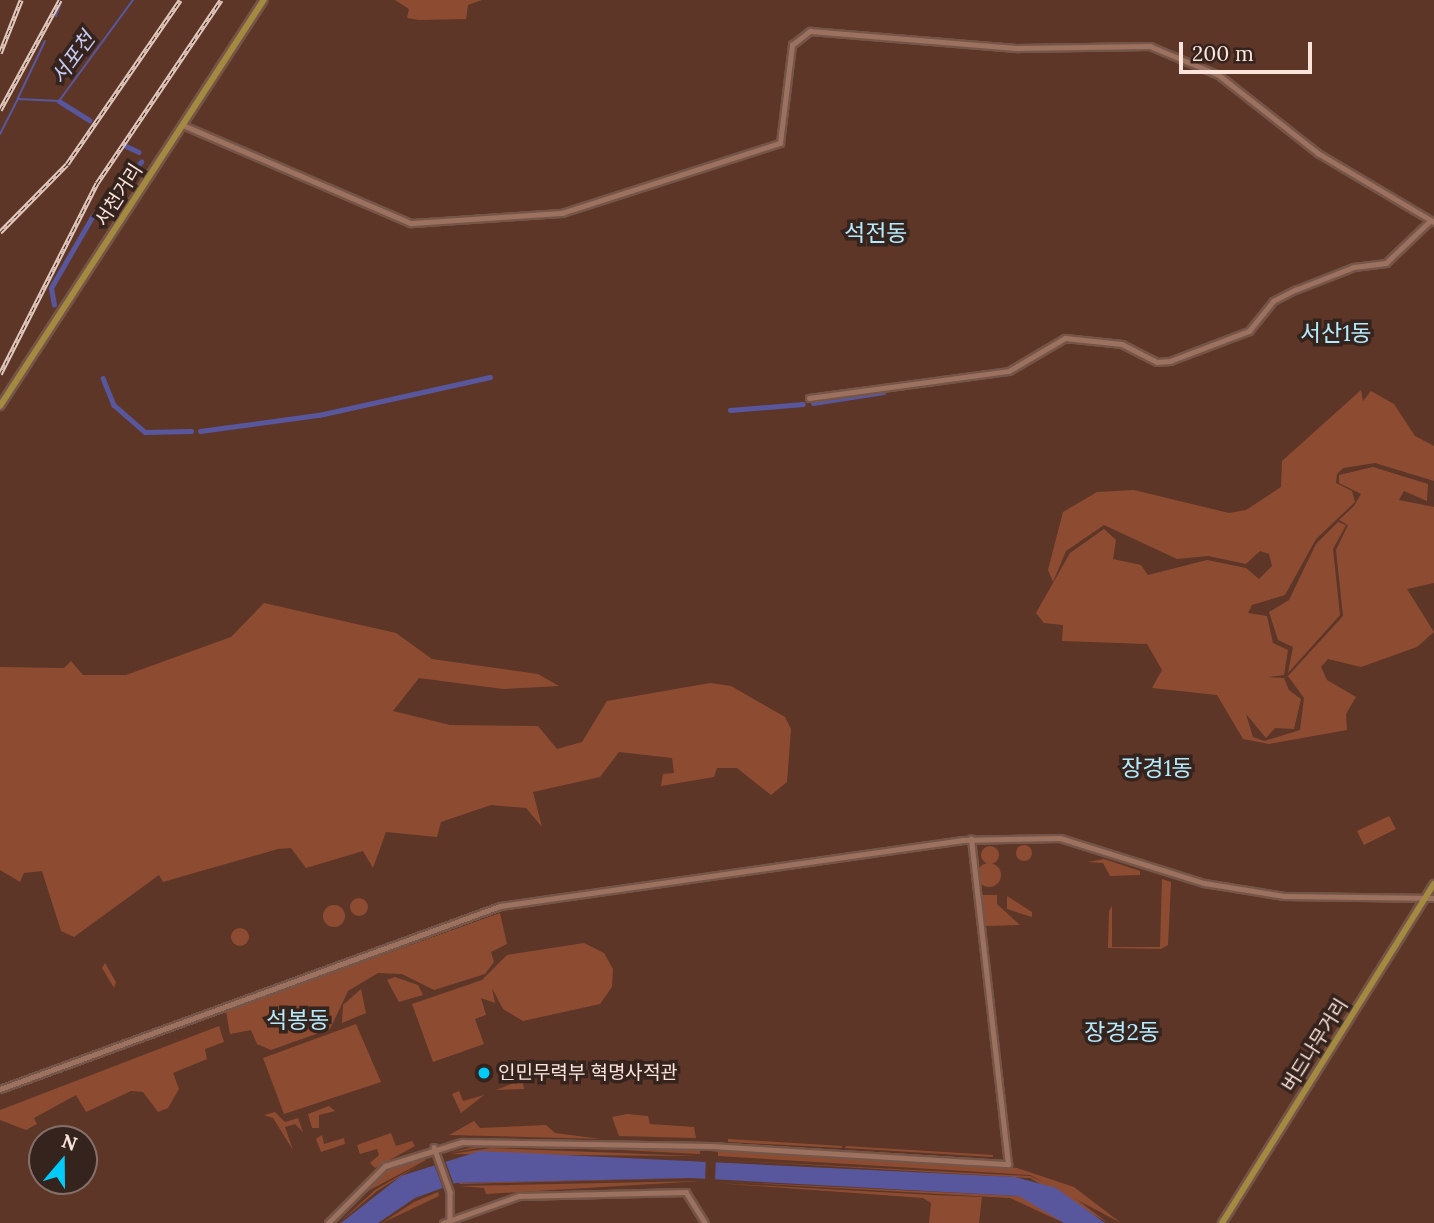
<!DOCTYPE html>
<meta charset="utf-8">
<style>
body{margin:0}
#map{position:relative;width:1434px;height:1223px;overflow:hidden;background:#5d3627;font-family:Lora,"Noto Sans KR",serif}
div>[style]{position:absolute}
.green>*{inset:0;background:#8d4c32}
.round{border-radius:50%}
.water>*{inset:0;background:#58579e}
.pier>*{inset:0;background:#5d3627}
.stream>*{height:2px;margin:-1px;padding:0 1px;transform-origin:1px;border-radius:1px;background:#58579e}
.canal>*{height:4.5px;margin:-2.25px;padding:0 2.25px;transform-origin:2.25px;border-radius:2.25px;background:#58579e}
.roads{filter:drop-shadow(2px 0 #755547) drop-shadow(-2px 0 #755547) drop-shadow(0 2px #755547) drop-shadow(0 -2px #755547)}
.tertiary>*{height:4.5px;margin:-2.25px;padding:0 2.25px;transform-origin:2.25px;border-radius:2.25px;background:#9c7160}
.secondary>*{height:5px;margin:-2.5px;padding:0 2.5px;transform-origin:2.5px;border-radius:2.5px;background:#9c7160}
.primary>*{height:6px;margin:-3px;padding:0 3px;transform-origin:3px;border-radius:3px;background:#a38a40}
.rail>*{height:4.5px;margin-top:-2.25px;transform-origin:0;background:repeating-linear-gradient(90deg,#35231d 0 5px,#e2c8bd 0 10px);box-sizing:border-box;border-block:2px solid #e2c8bd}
.dots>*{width:19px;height:19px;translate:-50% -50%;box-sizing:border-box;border:4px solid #35231d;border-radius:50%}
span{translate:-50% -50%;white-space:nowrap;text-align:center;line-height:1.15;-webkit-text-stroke:7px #35231d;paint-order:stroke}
.street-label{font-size:19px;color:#fce4da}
.poi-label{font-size:19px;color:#fce4da}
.left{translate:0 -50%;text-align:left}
.water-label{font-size:21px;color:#c8cbf4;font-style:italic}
.quarter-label{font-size:23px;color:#b5eafd}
.north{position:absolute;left:28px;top:1125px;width:70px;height:70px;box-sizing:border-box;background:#35231d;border:2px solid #857069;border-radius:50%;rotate:20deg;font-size:19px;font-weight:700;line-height:28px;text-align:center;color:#fce4da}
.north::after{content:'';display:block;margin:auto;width:24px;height:32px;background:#02cbf9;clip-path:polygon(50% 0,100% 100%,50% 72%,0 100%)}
.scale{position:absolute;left:1179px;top:42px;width:133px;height:32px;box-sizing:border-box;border:4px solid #fce4da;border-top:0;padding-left:9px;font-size:21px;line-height:24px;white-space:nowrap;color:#fce4da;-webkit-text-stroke:5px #35231d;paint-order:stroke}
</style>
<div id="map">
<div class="green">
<i style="clip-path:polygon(395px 0,482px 0,468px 5px,466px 19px,419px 20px,407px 18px,409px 9px)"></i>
<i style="clip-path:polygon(1361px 390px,1363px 401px,1371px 391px,1394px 404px,1415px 436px,1434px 446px,1434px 481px,1375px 463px,1343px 468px,1337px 474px,1336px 483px,1352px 491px,1355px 502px,1316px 539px,1285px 595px,1252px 605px,1248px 613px,1267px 616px,1273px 643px,1288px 650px,1284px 675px,1267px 677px,1284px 678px,1289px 690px,1301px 699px,1294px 729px,1275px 728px,1266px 738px,1246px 714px,1253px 737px,1264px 741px,1300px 730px,1304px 698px,1288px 676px,1343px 616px,1336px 550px,1348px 525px,1339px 520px,1354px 506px,1361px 494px,1339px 483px,1339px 475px,1373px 467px,1428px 484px,1427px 501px,1404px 491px,1399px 500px,1434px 507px,1434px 583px,1407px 589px,1434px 632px,1417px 647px,1361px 667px,1328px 659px,1321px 667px,1327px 680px,1356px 697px,1346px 714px,1347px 730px,1269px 744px,1243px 739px,1217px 695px,1152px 688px,1162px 670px,1147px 644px,1062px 641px,1063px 625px,1044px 623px,1036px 613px,1070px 553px,1104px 529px,1116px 540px,1113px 559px,1141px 565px,1148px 575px,1207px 560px,1246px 568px,1259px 579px,1272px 566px,1269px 554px,1260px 551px,1246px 564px,1208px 556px,1177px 559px,1104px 525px,1066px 551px,1053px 582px,1048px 570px,1063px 512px,1097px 492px,1134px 490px,1229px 513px,1246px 510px,1281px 487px,1282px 461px)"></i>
<i style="clip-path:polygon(1338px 522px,1346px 525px,1333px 549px,1340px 615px,1288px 673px,1293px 647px,1278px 640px,1269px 612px,1289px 600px,1316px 544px)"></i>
<i style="clip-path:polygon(264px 603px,396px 633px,432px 659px,538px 674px,559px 686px,503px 689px,419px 678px,393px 711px,450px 725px,538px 726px,557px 749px,582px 742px,607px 701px,710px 683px,731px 686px,785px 717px,791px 729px,787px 782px,771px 795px,737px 768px,717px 768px,714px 777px,661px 786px,663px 774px,674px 773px,672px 758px,619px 752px,600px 777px,533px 792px,542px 827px,526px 808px,491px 805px,441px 822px,437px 837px,386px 832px,373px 868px,363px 851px,306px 868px,291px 848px,278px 849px,163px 882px,159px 875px,74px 937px,61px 931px,42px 871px,24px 873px,20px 882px,0 870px,0 667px,64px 668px,71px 661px,83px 675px,126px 675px,231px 637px)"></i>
<i style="clip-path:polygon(1389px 816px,1396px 829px,1364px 845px,1357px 831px)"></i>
<i class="round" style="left:1016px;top:845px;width:16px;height:16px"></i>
<i class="round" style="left:981px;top:846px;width:18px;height:18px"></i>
<i style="clip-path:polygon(1104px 859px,1140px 871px,1140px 875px,1110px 876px,1103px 863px,1088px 862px)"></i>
<i class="round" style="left:977px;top:863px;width:24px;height:24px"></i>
<i style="clip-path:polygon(1162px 879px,1171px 882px,1168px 945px,1161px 949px,1108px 948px,1109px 911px,1112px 906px,1112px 947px,1160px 947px)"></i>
<i style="clip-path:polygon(982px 895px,997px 895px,997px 904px,1020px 925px,986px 926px)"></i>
<i style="clip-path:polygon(1007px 896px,1032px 912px,1032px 917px,1007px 909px)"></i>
<i class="round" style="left:350px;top:898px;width:18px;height:18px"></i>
<i class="round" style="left:323px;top:905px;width:22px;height:22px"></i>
<i style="clip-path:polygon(500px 913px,507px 944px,491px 952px,494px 962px,485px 974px,434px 990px,402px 974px,378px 973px,348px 991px,330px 1029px,271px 1050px,257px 1044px,251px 1030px,230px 1034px,226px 1011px)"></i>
<i class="round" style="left:231px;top:928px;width:18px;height:18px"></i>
<i style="clip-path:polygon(584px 943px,604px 953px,613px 969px,612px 987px,600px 1004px,523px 1021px,503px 1009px,492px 988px,495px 1003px,481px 998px,486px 1015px,475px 1019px,484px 1044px,433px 1062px,412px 1004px,482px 980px,507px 955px)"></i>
<i style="clip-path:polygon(105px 963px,116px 982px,114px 988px,102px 968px)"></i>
<i style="clip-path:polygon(395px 977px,418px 985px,423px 995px,399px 1002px,387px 980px)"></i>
<i style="clip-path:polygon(361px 989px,366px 1013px,342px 1023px,343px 1005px)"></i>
<i style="clip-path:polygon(356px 1024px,381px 1082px,284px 1114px,263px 1058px)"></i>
<i style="clip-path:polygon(219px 1026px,224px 1042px,205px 1049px,207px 1059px,173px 1073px,179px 1089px,168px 1108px,158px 1112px,143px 1092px,131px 1091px,86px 1112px,76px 1095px,34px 1118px,37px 1124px,26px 1130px,0 1120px,0 1110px)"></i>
<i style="clip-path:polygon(521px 1069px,524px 1089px,496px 1090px,519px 1081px)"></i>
<i style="clip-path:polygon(459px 1091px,463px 1101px,484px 1095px,461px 1113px,452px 1094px)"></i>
<i style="clip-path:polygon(329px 1106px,335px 1111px,319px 1115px,319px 1128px,312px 1128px,308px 1114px)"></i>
<i style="clip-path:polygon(275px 1112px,285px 1122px,298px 1118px,303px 1132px,295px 1124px,285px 1127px,293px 1150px,273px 1118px,264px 1115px)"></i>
<i style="clip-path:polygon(627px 1114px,648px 1116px,650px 1124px,694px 1127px,696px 1138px,619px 1136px,612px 1117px)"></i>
<i style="clip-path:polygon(474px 1121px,480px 1128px,546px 1125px,555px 1133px,601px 1139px,449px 1135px)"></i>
<i style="clip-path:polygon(391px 1133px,396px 1146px,412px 1141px,415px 1146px,375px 1168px,370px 1163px,379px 1155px,377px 1149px,360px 1154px,357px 1145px)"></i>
<i style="clip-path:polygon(322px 1135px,324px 1144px,344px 1138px,345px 1144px,321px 1152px,316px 1139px)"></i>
<i style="clip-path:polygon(728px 1139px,842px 1146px,842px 1148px,728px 1142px)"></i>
<i style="clip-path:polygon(492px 1143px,618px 1146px,618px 1150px,492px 1146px,448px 1153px)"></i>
<i style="clip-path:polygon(621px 1146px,700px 1150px,700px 1154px,621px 1150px)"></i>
<i style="clip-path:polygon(846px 1146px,993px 1155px,993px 1157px,845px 1148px)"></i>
<i style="clip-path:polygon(491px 1148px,621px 1153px,696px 1156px,451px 1154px)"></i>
<i style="clip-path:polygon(845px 1150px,990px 1159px,846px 1152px)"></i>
<i style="clip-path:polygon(718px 1151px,1017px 1168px,1074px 1187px,1121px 1223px,1030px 1175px,718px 1156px)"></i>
<i style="clip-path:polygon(419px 1157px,426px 1160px,353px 1199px,387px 1171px)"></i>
<i style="clip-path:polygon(722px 1160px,1030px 1176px,1068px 1193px,1108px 1223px,1030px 1178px)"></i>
<i style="clip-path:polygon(420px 1164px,377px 1191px,339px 1223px,375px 1190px)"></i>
<i style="clip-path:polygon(702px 1178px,460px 1184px,459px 1183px)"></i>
<i style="clip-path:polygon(702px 1181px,486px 1194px,484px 1188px,460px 1186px)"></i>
<i style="clip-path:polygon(716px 1181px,1019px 1196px,1035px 1201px,1064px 1223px,1010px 1198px)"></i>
<i style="clip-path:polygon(716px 1183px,934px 1195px,982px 1197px,979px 1223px,929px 1223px,931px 1203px,923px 1198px)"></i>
<i style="clip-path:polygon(438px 1192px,439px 1196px,382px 1223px,414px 1202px)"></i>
</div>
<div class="water">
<i style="clip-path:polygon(480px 1151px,1015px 1177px,1056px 1188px,1105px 1223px,1064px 1223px,1019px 1196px,691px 1178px,456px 1183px,415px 1198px,378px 1223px,341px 1223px,401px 1176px)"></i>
</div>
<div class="pier">
<i style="clip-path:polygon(443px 1155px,455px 1187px,444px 1191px,432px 1159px)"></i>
<i style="clip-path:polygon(706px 1155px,716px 1156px,715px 1182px,705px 1182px)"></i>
</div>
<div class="stream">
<i style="left:56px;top:16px;width:15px;rotate:-70deg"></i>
<i style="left:18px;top:98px;width:63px;rotate:-64.7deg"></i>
<i style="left:0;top:134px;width:39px;rotate:-63deg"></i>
<i style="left:18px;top:99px;width:41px;rotate:2.8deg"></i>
<i style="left:59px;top:101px;width:125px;rotate:-53.8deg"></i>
</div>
<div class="canal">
<i style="left:59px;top:101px;width:36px;rotate:32deg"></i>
<i style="left:126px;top:146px;width:14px;rotate:25deg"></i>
<i style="left:54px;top:305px;width:17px;rotate:-100deg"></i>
<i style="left:51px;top:288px;width:82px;rotate:-60deg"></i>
<i style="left:92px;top:217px;width:74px;rotate:-48.3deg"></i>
<i style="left:103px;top:378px;width:29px;rotate:68deg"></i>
<i style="left:114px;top:405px;width:41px;rotate:41.1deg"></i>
<i style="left:145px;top:432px;width:46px;rotate:-1.2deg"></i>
<i style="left:813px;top:403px;width:71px;rotate:-8.9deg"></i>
<i style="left:730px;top:410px;width:73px;rotate:-4.7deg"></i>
<i style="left:200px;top:431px;width:120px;rotate:-7.7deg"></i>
<i style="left:319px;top:415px;width:175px;rotate:-12.5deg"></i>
</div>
<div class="roads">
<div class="tertiary">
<i style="left:183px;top:125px;width:248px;rotate:23.3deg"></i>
<i style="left:411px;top:223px;width:151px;rotate:-3.8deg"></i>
<i style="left:562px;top:213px;width:229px;rotate:-17.8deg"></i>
<i style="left:780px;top:143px;width:99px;rotate:-83deg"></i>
<i style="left:792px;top:45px;width:23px;rotate:-38deg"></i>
<i style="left:810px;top:31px;width:209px;rotate:4.7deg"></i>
<i style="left:1018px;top:48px;width:132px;rotate:-0.9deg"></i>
<i style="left:1150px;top:46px;width:75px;rotate:22.8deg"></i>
<i style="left:1219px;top:75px;width:126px;rotate:38.2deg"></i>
<i style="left:1318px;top:153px;width:135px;rotate:30.7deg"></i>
<i style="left:809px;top:398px;width:202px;rotate:-7.7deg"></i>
<i style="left:1009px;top:371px;width:65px;rotate:-30.5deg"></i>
<i style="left:1065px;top:338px;width:57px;rotate:6deg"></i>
<i style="left:1122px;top:344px;width:39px;rotate:27deg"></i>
<i style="left:1157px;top:362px;width:13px;rotate:-4deg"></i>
<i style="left:1170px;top:361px;width:85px;rotate:-20.8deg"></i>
<i style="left:1249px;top:331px;width:38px;rotate:-51deg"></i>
<i style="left:1273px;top:301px;width:25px;rotate:-27deg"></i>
<i style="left:1295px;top:290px;width:63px;rotate:-21.3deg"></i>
<i style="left:1354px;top:267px;width:32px;rotate:-7deg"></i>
<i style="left:1386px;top:263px;width:62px;rotate:-43.7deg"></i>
<i style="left:434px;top:1147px;width:48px;rotate:70.4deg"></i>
<i style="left:450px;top:1192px;width:28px;rotate:90deg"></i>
<i style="left:328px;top:1223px;width:81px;rotate:-45deg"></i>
<i style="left:385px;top:1166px;width:81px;rotate:-17.3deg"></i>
<i style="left:462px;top:1142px;width:249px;rotate:0.9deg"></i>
<i style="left:711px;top:1146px;width:298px;rotate:3.5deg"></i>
<i style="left:1008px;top:1164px;width:327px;rotate:-96.5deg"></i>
<i style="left:443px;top:1223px;width:81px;rotate:-19.6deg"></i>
<i style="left:519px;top:1196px;width:167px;rotate:-1.4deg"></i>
<i style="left:686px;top:1192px;width:36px;rotate:58deg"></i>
</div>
<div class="secondary">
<i style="left:0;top:1089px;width:532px;rotate:-20.1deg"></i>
<i style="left:500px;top:906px;width:466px;rotate:-8.1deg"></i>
<i style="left:961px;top:840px;width:99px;rotate:-1.2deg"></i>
<i style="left:1060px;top:838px;width:151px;rotate:17.4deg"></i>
<i style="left:1204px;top:883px;width:81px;rotate:9.2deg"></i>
<i style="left:1284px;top:896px;width:150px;rotate:0.8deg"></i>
</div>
<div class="primary">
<i style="left:0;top:406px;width:484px;rotate:-57deg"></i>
<i style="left:1222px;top:1223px;width:400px;rotate:-58deg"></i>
</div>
</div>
<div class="rail">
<i style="left:0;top:53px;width:57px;rotate:-68.4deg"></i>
<i style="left:0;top:110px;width:125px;rotate:-61.4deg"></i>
<i style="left:0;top:232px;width:95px;rotate:-45.4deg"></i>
<i style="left:67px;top:164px;width:199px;rotate:-55.4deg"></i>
<i style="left:0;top:374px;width:214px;rotate:-63.1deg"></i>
<i style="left:97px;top:183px;width:221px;rotate:-55.9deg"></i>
</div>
<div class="dots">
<i style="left:484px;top:1073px;background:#02cbf9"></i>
</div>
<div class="street-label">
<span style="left:119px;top:195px;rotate:-57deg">서천거리</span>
<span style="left:1315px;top:1045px;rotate:-58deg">버드나무거리</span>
</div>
<div class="poi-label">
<span class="left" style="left:498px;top:1073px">인민무력부 혁명사적관</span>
</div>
<div class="water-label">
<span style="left:73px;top:58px;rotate:-54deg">서포천</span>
</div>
<div class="quarter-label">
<span style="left:876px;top:233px">석전동</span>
<span style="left:1336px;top:333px">서산1동</span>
<span style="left:1157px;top:768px">장경1동</span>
<span style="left:298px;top:1020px">석봉동</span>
<span style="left:1122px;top:1032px">장경2동</span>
</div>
<div class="north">N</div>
<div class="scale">200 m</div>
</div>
